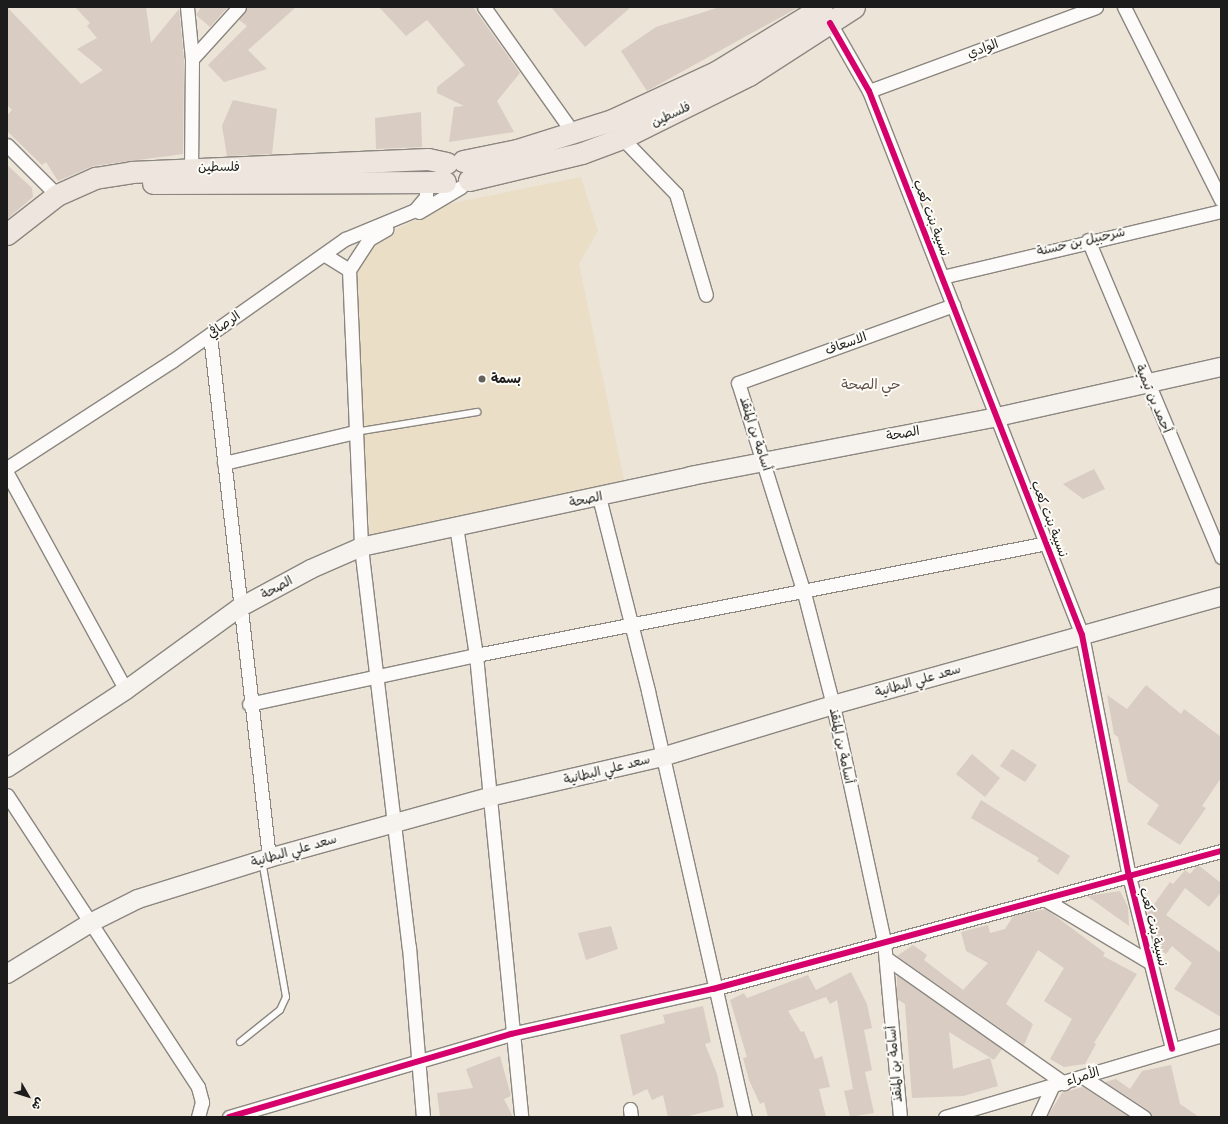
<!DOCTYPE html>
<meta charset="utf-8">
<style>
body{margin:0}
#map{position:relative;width:1228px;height:1124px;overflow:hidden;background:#ece4d7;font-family:Sriracha,"Playpen Sans Arabic",sans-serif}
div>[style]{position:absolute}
.built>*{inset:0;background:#ebdec7}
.building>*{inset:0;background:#d9ccc2}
.roads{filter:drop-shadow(1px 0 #8b8680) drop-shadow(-1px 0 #8b8680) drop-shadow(0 1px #8b8680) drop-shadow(0 -1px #8b8680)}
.service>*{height:6px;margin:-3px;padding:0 3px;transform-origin:3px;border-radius:3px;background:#fcfbf9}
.minor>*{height:13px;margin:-6.5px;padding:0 6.5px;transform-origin:6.5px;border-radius:6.5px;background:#fcfbf9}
.secondary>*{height:18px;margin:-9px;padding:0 9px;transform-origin:9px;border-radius:9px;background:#f6f2ee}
.primary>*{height:21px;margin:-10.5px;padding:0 10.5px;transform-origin:10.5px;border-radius:10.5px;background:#eee6de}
.cycleway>*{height:6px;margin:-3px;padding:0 3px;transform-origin:3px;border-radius:3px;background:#d6006c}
.dots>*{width:11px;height:11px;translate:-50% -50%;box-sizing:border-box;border:2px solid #fdfcf7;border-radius:50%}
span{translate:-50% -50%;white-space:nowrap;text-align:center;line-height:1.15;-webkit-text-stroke:4px #fdfcf7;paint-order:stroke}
.street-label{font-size:13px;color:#1c1c1c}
.poi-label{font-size:13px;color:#1c1c1c;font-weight:700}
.left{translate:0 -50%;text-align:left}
.neighbourhood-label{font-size:14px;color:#615048}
.frame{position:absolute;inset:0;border:8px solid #1c1c1c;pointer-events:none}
.north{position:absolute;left:8px;top:1076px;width:40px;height:40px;-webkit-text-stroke:3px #fdfcf7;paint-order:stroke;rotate:129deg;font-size:11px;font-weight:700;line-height:16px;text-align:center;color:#1c1c1c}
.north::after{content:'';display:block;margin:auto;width:14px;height:18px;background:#1c1c1c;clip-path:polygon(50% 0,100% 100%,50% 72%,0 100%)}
</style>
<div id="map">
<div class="built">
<i style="clip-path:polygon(581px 177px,598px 231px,579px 264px,627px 494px,371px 547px,351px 251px,448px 204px)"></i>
</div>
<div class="building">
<i style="clip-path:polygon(7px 7px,81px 84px,103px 70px,77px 49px,97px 38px,87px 26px,90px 23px,75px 7px,146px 7px,151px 43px,179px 9px,184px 59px,183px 154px,93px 166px,58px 181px,46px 162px,42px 165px,7px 131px,7px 115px,12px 110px,7px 105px)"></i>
<i style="clip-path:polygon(201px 7px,228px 7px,210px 27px,196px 15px)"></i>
<i style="clip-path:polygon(248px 7px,296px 7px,248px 50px,267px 69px,224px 82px,208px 65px,247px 26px,238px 19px)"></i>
<i style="clip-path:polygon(379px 7px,473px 7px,520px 73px,497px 101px,514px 132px,449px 142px,454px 107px,464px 106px,437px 93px,437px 87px,465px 65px,427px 20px,406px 36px)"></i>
<i style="clip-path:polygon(551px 7px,631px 7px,585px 47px)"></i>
<i style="clip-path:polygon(720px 7px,799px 7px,647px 91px,621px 51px,656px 27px)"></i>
<i style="clip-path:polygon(233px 100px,277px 109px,272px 154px,227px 156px,222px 126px)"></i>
<i style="clip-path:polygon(421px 112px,422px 147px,376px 149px,375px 118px)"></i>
<i style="clip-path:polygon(7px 165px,32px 188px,33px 197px,7px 219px)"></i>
<i style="clip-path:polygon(1094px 469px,1105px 489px,1083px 499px,1063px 484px)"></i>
<i style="clip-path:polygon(1146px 685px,1181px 714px,1184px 709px,1221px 737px,1221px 778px,1202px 806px,1206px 808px,1180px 845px,1147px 824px,1159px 805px,1128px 782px,1118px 737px,1114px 734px,1107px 695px,1127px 709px)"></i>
<i style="clip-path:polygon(1012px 749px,1037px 765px,1025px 782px,1000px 766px)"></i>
<i style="clip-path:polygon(972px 754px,1000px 778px,985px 797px,956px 774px)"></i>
<i style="clip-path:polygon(981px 800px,1070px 856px,1058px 875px,1037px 861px,1039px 858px,971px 818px)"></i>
<i style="clip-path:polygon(1198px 865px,1221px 883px,1221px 892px,1209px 907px,1185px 888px,1166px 915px,1221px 953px,1221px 1017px,1174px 989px,1192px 963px,1172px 946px,1166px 954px,1160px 949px,1147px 914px,1170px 882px,1173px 884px,1185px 870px,1190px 874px)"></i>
<i style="clip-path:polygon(1120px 891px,1128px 907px,1129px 926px,1087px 896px)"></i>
<i style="clip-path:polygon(1046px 909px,1105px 953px,1103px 956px,1137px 974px,1094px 1043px,1096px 1044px,1085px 1064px,1064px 1067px,1050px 1059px,1072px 1019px,1044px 1001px,1064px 968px,1038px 950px,1006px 1004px,1033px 1024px,1024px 1045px,897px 956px,913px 945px,927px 955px,924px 960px,963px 990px,988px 963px,966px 951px,961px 932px,988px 925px,990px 933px,1005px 929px,1014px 915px)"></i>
<i style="clip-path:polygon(611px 926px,618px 949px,586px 960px,578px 933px)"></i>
<i style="clip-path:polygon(851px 972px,867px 1004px,872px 1028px,864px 1030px,872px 1070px,865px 1072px,874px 1113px,850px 1117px,844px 1091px,853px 1089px,837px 1000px,830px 1004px,826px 997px,788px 1011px,801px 1032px,804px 1031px,815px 1059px,822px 1056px,830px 1087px,819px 1089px,826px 1117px,768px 1117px,764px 1102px,760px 1104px,749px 1080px,743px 1058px,747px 1057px,730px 1000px,744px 993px,747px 998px,808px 975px,816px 990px)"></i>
<i style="clip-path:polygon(897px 975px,1002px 1049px,994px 1060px,949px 1032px,953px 1069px,990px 1058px,998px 1086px,963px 1096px,912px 1098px,905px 1004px,897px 999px)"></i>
<i style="clip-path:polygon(703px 1006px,711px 1042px,705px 1044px,717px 1074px,724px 1107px,685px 1117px,668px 1117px,663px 1095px,652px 1100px,647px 1089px,633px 1096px,620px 1035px,665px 1023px,663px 1015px)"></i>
<i style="clip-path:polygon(500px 1056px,511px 1096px,504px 1099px,513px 1117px,440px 1117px,437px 1093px,473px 1088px,466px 1069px)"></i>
<i style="clip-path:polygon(1171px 1065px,1180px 1104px,1199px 1117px,1152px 1117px,1148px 1110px,1105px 1082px,1116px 1079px,1130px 1089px,1142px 1071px)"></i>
<i style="clip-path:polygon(1083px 1087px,1129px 1117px,1047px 1117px,1062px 1093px)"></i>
</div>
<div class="roads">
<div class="service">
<i style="left:355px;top:432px;width:124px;rotate:-9.3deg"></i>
<i style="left:240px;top:1042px;width:51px;rotate:-38.7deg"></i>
<i style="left:280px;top:1010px;width:14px;rotate:-65deg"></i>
<i style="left:286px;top:997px;width:138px;rotate:-100deg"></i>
</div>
<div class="minor">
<i style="left:187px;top:7px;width:52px;rotate:84.5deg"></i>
<i style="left:192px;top:59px;width:108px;rotate:90.5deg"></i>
<i style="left:484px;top:7px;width:156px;rotate:54.7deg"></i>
<i style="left:1124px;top:7px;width:216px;rotate:63.3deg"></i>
<i style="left:830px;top:23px;width:78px;rotate:60.2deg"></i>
<i style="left:869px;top:91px;width:584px;rotate:68.62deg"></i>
<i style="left:1082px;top:635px;width:246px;rotate:79deg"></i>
<i style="left:1129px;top:876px;width:178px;rotate:76deg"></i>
<i style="left:192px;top:59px;width:70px;rotate:-47.9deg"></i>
<i style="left:869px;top:91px;width:242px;rotate:-20.3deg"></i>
<i style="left:622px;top:138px;width:78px;rotate:46deg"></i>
<i style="left:676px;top:194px;width:105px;rotate:73.5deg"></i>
<i style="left:7px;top:145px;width:71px;rotate:45deg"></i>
<i style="left:419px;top:212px;width:49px;rotate:-30.8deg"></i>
<i style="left:1088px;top:240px;width:344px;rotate:67.2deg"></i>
<i style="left:325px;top:255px;width:28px;rotate:32deg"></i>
<i style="left:349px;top:270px;width:277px;rotate:87.5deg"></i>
<i style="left:361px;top:547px;width:403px;rotate:83.2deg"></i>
<i style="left:409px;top:947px;width:171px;rotate:85.3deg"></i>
<i style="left:349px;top:270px;width:37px;rotate:-57deg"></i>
<i style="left:369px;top:239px;width:20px;rotate:-30deg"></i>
<i style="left:942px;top:277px;width:287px;rotate:-13.3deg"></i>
<i style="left:210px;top:335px;width:526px;rotate:83.56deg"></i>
<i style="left:224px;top:463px;width:135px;rotate:-13.3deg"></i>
<i style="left:7px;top:468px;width:197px;rotate:-33deg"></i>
<i style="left:172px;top:361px;width:212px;rotate:-35.2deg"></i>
<i style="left:345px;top:239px;width:76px;rotate:-22.5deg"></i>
<i style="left:415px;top:210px;width:17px;rotate:-50deg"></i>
<i style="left:426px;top:197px;width:17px;rotate:-90deg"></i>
<i style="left:7px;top:473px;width:247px;rotate:61.3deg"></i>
<i style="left:599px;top:497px;width:200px;rotate:75.8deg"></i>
<i style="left:648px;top:691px;width:437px;rotate:77.2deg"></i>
<i style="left:456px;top:526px;width:131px;rotate:81.2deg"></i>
<i style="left:476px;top:655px;width:464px;rotate:84.4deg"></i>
<i style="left:249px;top:704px;width:232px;rotate:-12.2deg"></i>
<i style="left:476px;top:655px;width:582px;rotate:-11.1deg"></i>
<i style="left:7px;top:795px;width:349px;rotate:56.8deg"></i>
<i style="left:198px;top:1087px;width:16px;rotate:75deg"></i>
<i style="left:202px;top:1102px;width:16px;rotate:105deg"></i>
<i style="left:1044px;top:899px;width:125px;rotate:30.9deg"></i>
<i style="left:886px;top:958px;width:218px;rotate:35.1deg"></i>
<i style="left:1083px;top:1077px;width:73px;rotate:33.3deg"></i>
<i style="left:630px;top:1109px;width:8px;rotate:83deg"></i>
<i style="left:229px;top:1117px;width:294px;rotate:-16.4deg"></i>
<i style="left:511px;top:1034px;width:207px;rotate:-12.6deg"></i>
<i style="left:713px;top:989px;width:526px;rotate:-15.2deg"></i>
<i style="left:900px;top:1117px;width:177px;rotate:-95.2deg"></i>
<i style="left:884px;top:941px;width:241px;rotate:-102.2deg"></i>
<i style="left:833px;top:705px;width:116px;rotate:-104.5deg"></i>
<i style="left:804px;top:593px;width:220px;rotate:-107.4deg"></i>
<i style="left:738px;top:383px;width:229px;rotate:-19.9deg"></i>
<i style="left:945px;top:1117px;width:288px;rotate:-16.5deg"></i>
<i style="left:1038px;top:1117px;width:33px;rotate:-65deg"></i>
</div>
<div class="secondary">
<i style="left:7px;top:768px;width:142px;rotate:-33.2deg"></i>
<i style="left:126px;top:690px;width:140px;rotate:-36deg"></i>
<i style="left:239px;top:608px;width:82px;rotate:-28.4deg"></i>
<i style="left:311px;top:569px;width:55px;rotate:-23.7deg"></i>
<i style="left:361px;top:547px;width:338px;rotate:-12.1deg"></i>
<i style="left:691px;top:476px;width:312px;rotate:-10.9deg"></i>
<i style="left:997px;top:417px;width:230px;rotate:-12.6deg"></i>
<i style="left:7px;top:974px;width:100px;rotate:-31.5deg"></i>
<i style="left:92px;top:922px;width:51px;rotate:-26.6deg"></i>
<i style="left:138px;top:899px;width:137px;rotate:-17.4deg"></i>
<i style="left:269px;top:858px;width:228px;rotate:-15.5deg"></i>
<i style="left:489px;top:797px;width:178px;rotate:-13deg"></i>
<i style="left:662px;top:757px;width:179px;rotate:-16.9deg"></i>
<i style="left:833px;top:705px;width:403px;rotate:-15.6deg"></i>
</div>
<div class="primary">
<i style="left:463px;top:161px;width:55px;rotate:-11.5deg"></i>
<i style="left:517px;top:150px;width:100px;rotate:-17.5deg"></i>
<i style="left:612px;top:120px;width:115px;rotate:-24.8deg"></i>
<i style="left:716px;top:72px;width:124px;rotate:-31.5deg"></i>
<i style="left:469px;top:180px;width:116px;rotate:-13.4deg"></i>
<i style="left:582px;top:153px;width:43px;rotate:-20.6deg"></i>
<i style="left:622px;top:138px;width:142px;rotate:-26.4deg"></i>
<i style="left:749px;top:75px;width:125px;rotate:-32.9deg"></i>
<i style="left:153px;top:183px;width:292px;rotate:-0.2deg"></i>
<i style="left:7px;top:234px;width:63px;rotate:-38deg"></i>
<i style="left:57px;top:195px;width:42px;rotate:-24.1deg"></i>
<i style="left:95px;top:178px;width:36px;rotate:-9deg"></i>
<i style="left:131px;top:172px;width:297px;rotate:-2.5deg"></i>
<i style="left:428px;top:159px;width:19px;rotate:12deg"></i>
</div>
</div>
<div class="cycleway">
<i style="left:830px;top:23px;width:78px;rotate:60.2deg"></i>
<i style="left:869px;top:91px;width:584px;rotate:68.62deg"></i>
<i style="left:1082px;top:635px;width:246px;rotate:79deg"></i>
<i style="left:1129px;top:876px;width:178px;rotate:76deg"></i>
<i style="left:229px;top:1117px;width:294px;rotate:-16.4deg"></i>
<i style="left:511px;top:1034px;width:207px;rotate:-12.6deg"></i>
<i style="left:713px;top:989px;width:526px;rotate:-15.2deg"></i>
</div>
<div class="dots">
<i style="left:482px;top:379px;background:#65625d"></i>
</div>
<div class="street-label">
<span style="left:983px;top:49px;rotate:-20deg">الوادي</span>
<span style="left:671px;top:115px;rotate:-25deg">فلسطين</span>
<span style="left:219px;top:167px">فلسطين</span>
<span style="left:931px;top:218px;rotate:69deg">نسيبة بنت كعب</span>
<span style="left:1081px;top:242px;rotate:-13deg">شرحبيل بن حسنة</span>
<span style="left:224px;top:325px;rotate:-35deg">الرصافي</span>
<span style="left:846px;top:344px;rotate:-20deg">الاسعاف</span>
<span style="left:1153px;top:399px;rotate:67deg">أحمد بن تيمية</span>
<span style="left:755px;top:434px;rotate:72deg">أسامة بن المنقذ</span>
<span style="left:903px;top:434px;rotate:-10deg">الصحة</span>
<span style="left:586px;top:500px;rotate:-12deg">الصحة</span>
<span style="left:1049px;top:519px;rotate:69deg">نسيبة بنت كعب</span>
<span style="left:277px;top:588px;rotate:-29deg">الصحة</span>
<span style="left:918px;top:681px;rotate:-16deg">سعد علي البطانية</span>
<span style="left:841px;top:746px;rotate:78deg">أسامة بن المنقذ</span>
<span style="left:607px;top:770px;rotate:-14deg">سعد علي البطانية</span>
<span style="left:294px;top:851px;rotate:-16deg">سعد علي البطانية</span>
<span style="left:1153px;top:927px;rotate:76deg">نسيبة بنت كعب</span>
<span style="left:895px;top:1064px;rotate:-95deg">أسامة بن المنقذ</span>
<span style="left:1083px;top:1077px;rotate:-17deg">الأمراء</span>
</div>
<div class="poi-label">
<span class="left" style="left:491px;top:379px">بسمة</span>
</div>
<div class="neighbourhood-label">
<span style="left:871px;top:385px">حي الصحة</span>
</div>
<div class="frame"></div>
<div class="north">ش</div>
</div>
